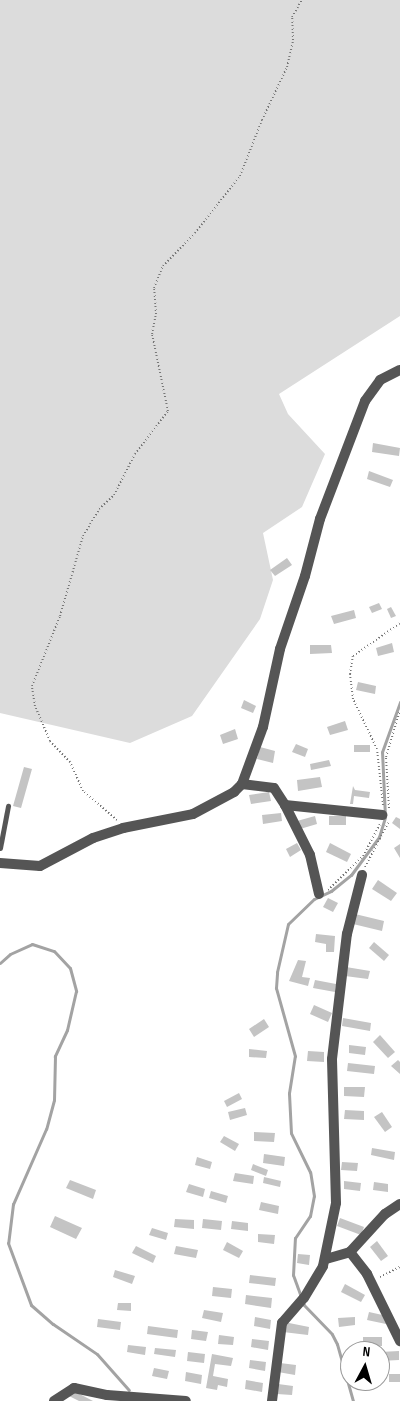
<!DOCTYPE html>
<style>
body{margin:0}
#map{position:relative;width:400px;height:1401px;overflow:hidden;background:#fff;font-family:"Sofia Sans Condensed",sans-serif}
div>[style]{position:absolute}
.green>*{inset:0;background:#dcdcdc}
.stream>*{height:3px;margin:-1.5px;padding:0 1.5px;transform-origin:1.5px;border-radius:1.5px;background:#a3a3a3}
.building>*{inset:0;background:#c4c4c4}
.path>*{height:2px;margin-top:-1px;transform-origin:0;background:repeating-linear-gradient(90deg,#777 0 1px,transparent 0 3.5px)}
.lane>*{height:5px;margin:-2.5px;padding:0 2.5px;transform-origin:2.5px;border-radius:2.5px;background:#555}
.street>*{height:10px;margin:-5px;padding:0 5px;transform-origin:5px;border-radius:5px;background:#555}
span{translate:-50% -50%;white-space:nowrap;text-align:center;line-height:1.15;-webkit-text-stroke:4px #fff;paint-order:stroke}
.north{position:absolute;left:340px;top:1341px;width:50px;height:50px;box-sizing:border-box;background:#fff;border:1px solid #999;border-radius:50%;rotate:6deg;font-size:14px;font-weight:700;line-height:20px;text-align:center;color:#000}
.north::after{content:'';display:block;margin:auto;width:18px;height:22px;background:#000;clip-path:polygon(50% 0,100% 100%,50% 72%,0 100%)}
</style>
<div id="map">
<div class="green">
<i style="clip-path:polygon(0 0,400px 0,400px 316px,279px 394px,288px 414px,325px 454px,302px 507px,263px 533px,273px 580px,260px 619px,192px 716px,130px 743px,0 713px)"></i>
</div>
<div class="stream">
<i style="left:0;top:963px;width:13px;rotate:-42deg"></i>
<i style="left:10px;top:954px;width:24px;rotate:-24deg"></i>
<i style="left:32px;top:944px;width:23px;rotate:18deg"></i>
<i style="left:54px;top:951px;width:23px;rotate:47deg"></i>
<i style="left:70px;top:968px;width:24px;rotate:75deg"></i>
<i style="left:76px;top:991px;width:40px;rotate:103deg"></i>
<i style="left:67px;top:1030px;width:29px;rotate:115deg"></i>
<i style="left:55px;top:1056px;width:44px;rotate:91.3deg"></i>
<i style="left:54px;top:1100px;width:30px;rotate:105deg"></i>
<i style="left:46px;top:1129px;width:82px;rotate:113.7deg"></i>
<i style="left:13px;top:1204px;width:39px;rotate:97deg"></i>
<i style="left:8px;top:1243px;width:66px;rotate:69.6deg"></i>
<i style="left:31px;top:1305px;width:29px;rotate:41deg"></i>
<i style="left:53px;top:1324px;width:53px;rotate:34.3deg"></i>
<i style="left:97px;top:1354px;width:48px;rotate:48.4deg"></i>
<i style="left:353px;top:1401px;width:59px;rotate:-105.7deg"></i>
<i style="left:337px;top:1344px;width:11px;rotate:-117deg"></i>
<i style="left:332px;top:1334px;width:40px;rotate:-134deg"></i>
<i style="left:304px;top:1305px;width:32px;rotate:-110deg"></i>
<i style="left:293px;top:1275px;width:37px;rotate:-87deg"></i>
<i style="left:295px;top:1238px;width:27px;rotate:-56deg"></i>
<i style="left:310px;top:1216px;width:20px;rotate:-79deg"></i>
<i style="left:314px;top:1196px;width:24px;rotate:-99deg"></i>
<i style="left:310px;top:1172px;width:43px;rotate:-116deg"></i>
<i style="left:291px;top:1133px;width:40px;rotate:-92.9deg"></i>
<i style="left:289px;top:1093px;width:37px;rotate:-81deg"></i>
<i style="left:295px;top:1056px;width:71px;rotate:-105.6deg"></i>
<i style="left:276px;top:988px;width:16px;rotate:-86deg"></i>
<i style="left:277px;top:972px;width:49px;rotate:-77.1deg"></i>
<i style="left:288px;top:924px;width:36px;rotate:-44deg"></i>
<i style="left:314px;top:899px;width:19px;rotate:-25deg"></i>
<i style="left:331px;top:891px;width:26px;rotate:-39deg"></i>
<i style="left:351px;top:875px;width:47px;rotate:-53.6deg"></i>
<i style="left:379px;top:837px;width:21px;rotate:-73deg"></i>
<i style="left:385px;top:817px;width:65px;rotate:-92.6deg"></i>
<i style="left:382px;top:752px;width:53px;rotate:-70.2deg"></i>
</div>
<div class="building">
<i style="clip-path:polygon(373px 443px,400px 448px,399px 456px,372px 452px)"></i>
<i style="clip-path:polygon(369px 471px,393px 480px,390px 487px,367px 479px)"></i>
<i style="clip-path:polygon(287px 558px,292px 565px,275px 576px,270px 570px)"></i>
<i style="clip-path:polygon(379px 603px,382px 609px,372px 613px,369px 607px)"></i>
<i style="clip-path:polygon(391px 607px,396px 616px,391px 618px,387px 609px)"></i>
<i style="clip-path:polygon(354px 610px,356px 618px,334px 624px,331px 616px)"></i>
<i style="clip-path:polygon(392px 643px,394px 652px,378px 656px,376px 648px)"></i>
<i style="clip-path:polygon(310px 645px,331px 645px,332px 653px,310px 654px)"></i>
<i style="clip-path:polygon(358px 682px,376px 686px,375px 694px,356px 690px)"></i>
<i style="clip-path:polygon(244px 700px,256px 706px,253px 713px,241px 708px)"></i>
<i style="clip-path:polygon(345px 721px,348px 730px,330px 735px,327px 727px)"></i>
<i style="clip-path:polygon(235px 729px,238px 739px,223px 744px,220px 735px)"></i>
<i style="clip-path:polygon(296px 744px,308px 749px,305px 757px,292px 752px)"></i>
<i style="clip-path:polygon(354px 745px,370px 745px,370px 752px,354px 752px)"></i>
<i style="clip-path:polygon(260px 747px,275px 751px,273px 763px,257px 759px)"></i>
<i style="clip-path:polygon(329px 760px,331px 766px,311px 770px,310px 764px)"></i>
<i style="clip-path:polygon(24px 767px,32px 769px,21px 808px,13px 806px)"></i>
<i style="clip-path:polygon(320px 777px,322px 787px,298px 791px,297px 780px)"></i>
<i style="clip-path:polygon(353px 786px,355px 790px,370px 792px,369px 798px,354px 796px,353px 804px,350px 804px)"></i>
<i style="clip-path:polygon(269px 792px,271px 801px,251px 804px,249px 795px)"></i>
<i style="clip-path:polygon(281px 813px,282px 821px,263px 824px,262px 815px)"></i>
<i style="clip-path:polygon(315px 816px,317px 824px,300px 829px,297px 821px)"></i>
<i style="clip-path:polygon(329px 816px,346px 816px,346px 825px,329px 825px)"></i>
<i style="clip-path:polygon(396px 817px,400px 819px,400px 829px,392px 823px)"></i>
<i style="clip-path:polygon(297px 843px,301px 850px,290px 857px,286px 849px)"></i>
<i style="clip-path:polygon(330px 843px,351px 854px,347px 862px,326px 852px)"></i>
<i style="clip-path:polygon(400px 844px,400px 858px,394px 848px)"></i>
<i style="clip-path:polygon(378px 880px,397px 893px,391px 901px,372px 889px)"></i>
<i style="clip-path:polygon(328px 898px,338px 903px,333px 912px,323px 907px)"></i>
<i style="clip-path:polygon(355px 914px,384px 921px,382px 931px,353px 924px)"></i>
<i style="clip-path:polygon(316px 934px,335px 936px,334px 952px,326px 952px,326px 944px,315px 942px)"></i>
<i style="clip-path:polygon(374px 942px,389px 955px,384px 961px,369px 948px)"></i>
<i style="clip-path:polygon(298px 960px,306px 961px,302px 977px,310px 978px,308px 986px,289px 981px)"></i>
<i style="clip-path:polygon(346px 967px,370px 971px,368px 979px,345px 976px)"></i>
<i style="clip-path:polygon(315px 980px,336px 984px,335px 992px,313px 988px)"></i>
<i style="clip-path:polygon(314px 1005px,332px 1013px,328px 1022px,310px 1014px)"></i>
<i style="clip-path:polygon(343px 1018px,371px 1023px,370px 1031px,342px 1026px)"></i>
<i style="clip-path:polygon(264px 1019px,269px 1027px,254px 1037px,249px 1029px)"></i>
<i style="clip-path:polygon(380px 1035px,395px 1052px,388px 1058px,373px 1042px)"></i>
<i style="clip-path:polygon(349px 1045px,366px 1047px,365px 1055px,349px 1053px)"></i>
<i style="clip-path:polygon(249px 1049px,267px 1051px,266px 1058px,249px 1057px)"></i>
<i style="clip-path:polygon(308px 1051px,324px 1052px,324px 1062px,307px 1061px)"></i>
<i style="clip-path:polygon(398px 1060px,400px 1062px,400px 1074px,391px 1066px)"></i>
<i style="clip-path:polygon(348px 1063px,375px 1066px,374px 1074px,347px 1071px)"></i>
<i style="clip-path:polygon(344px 1087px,365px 1087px,364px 1097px,344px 1096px)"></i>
<i style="clip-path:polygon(239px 1093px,242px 1099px,227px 1107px,224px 1101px)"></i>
<i style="clip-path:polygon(245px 1108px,247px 1115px,230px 1120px,228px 1112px)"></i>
<i style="clip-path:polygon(345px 1110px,364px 1111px,364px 1120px,344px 1119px)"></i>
<i style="clip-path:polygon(382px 1112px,392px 1127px,385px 1132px,374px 1117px)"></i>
<i style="clip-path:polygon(254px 1132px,275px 1133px,274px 1142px,254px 1141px)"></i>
<i style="clip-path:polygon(224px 1136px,239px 1144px,235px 1151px,220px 1142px)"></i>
<i style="clip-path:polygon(372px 1148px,395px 1152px,394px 1160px,371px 1155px)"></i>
<i style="clip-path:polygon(264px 1154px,285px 1157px,284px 1166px,263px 1163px)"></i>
<i style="clip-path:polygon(197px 1157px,212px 1162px,210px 1169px,195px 1165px)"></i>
<i style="clip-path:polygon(342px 1162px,358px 1163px,357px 1171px,341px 1170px)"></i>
<i style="clip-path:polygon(253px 1164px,268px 1170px,266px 1176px,251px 1170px)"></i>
<i style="clip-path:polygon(235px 1173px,254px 1176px,253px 1184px,233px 1181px)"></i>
<i style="clip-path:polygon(264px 1177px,281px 1181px,280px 1187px,263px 1183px)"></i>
<i style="clip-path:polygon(70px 1180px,96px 1190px,93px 1199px,66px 1188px)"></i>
<i style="clip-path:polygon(344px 1181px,361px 1183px,360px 1191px,344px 1189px)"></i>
<i style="clip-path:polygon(374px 1182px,388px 1184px,388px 1192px,373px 1190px)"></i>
<i style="clip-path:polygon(189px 1184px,205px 1189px,203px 1197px,186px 1192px)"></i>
<i style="clip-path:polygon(211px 1191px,228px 1196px,226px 1203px,209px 1198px)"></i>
<i style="clip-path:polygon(261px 1202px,279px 1206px,278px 1214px,259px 1210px)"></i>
<i style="clip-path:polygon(55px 1216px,82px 1228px,76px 1239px,50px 1227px)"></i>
<i style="clip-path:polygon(340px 1218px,364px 1227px,361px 1235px,337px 1226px)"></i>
<i style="clip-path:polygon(175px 1219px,194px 1220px,194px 1229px,174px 1227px)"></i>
<i style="clip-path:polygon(203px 1219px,222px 1221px,221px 1230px,202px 1228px)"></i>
<i style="clip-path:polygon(232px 1221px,248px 1223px,248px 1231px,231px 1229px)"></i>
<i style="clip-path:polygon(152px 1228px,168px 1233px,166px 1240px,149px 1235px)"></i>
<i style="clip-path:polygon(258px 1234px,275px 1235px,274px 1244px,258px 1242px)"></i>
<i style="clip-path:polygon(377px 1241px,388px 1256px,381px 1261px,370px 1247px)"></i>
<i style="clip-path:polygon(227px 1242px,243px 1251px,239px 1258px,223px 1250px)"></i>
<i style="clip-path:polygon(136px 1246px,156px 1256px,153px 1263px,132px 1253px)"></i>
<i style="clip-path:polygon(176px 1246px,198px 1250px,196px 1258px,174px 1254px)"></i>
<i style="clip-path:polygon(298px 1254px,310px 1255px,309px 1265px,297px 1263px)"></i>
<i style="clip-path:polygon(115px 1270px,135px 1276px,132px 1284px,113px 1277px)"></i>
<i style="clip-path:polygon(250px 1275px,276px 1278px,275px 1286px,249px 1283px)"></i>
<i style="clip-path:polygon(345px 1284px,365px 1295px,361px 1302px,341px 1292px)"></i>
<i style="clip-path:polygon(213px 1287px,232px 1289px,231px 1298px,212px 1296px)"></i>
<i style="clip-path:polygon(246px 1295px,272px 1298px,271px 1308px,245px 1304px)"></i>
<i style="clip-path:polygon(118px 1303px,131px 1303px,131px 1311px,117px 1310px)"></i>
<i style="clip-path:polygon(204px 1310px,223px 1313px,221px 1322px,202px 1318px)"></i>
<i style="clip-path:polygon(369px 1312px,387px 1316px,386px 1324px,367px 1320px)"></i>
<i style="clip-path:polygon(255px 1317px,271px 1320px,270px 1329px,254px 1326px)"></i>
<i style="clip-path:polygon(355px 1317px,355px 1325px,339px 1327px,338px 1318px)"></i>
<i style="clip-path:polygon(98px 1319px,121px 1322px,120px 1330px,97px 1327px)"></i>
<i style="clip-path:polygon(284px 1322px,309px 1327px,308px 1335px,283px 1332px)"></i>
<i style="clip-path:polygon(148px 1326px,178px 1330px,177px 1338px,147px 1334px)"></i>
<i style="clip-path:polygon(192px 1330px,208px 1332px,206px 1341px,191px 1339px)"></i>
<i style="clip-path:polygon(219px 1335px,234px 1337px,233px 1345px,218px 1344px)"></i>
<i style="clip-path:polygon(363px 1337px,382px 1337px,382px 1346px,363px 1346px)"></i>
<i style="clip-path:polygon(252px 1339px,269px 1341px,268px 1350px,251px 1347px)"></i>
<i style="clip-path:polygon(128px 1345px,146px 1347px,145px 1355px,127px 1352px)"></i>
<i style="clip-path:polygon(155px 1348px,176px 1350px,175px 1357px,154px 1354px)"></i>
<i style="clip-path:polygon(399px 1351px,399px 1360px,380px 1361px,380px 1352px)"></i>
<i style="clip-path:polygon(188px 1352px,205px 1354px,204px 1363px,187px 1361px)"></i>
<i style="clip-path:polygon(212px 1354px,233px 1358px,231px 1366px,215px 1364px,213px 1376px,228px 1379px,227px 1387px,218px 1385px,217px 1390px,206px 1388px)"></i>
<i style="clip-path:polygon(250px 1360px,266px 1362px,265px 1371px,249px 1368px)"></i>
<i style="clip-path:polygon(280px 1363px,296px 1365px,295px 1375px,278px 1372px)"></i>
<i style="clip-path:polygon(154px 1368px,169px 1371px,167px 1379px,152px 1376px)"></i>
<i style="clip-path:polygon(186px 1372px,202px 1375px,201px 1384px,185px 1381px)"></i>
<i style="clip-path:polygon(389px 1374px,400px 1374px,400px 1382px,389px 1382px)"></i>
<i style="clip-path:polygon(246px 1380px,263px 1383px,262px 1392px,245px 1389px)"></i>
<i style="clip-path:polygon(278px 1384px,293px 1386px,292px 1395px,277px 1394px)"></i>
<i style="clip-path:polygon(72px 1390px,93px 1401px,79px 1401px,69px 1396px)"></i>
</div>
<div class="path">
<i style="left:383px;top:805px;width:56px;rotate:-96.1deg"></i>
<i style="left:377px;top:749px;width:55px;rotate:-115.6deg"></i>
<i style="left:353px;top:699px;width:25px;rotate:-97deg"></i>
<i style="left:350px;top:674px;width:18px;rotate:-81deg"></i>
<i style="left:353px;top:656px;width:57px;rotate:-35.1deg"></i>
<i style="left:389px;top:808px;width:51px;rotate:-93.4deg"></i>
<i style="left:386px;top:757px;width:49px;rotate:-73.4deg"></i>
<i style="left:117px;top:820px;width:45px;rotate:-139.5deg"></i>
<i style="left:83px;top:791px;width:32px;rotate:-114deg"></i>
<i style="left:70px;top:762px;width:29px;rotate:-134deg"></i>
<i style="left:50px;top:741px;width:38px;rotate:-113deg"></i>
<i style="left:35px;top:706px;width:20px;rotate:-99deg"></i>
<i style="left:32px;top:686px;width:75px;rotate:-68.2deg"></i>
<i style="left:60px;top:616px;width:83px;rotate:-74deg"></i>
<i style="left:83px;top:536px;width:31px;rotate:-59deg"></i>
<i style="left:99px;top:509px;width:21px;rotate:-43deg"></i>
<i style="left:114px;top:495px;width:46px;rotate:-62.9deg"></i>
<i style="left:135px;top:454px;width:54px;rotate:-52.5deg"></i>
<i style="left:168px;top:411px;width:79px;rotate:-101.7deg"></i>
<i style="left:152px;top:334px;width:20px;rotate:-79deg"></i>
<i style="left:156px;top:314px;width:26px;rotate:-94deg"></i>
<i style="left:154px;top:288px;width:24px;rotate:-68deg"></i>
<i style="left:163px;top:266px;width:46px;rotate:-45.9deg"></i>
<i style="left:195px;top:233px;width:73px;rotate:-51.7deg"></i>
<i style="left:240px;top:176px;width:60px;rotate:-68.6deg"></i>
<i style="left:262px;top:120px;width:59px;rotate:-64.7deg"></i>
<i style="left:287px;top:67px;width:28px;rotate:-77deg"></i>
<i style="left:293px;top:40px;width:23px;rotate:-92deg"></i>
<i style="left:292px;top:17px;width:20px;rotate:-60deg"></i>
<i style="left:365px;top:867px;width:50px;rotate:-62.4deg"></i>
<i style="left:328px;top:890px;width:49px;rotate:-44.2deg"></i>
<i style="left:363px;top:856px;width:36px;rotate:-62deg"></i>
<i style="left:380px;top:1277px;width:22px;rotate:-27deg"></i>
</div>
<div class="lane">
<i style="left:0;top:848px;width:43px;rotate:-79.2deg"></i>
</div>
<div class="street">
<i style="left:242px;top:784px;width:32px;rotate:7deg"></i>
<i style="left:274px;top:788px;width:20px;rotate:57deg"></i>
<i style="left:285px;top:805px;width:98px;rotate:5.9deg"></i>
<i style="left:285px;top:805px;width:56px;rotate:63.4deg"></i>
<i style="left:310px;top:855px;width:40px;rotate:77deg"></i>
<i style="left:0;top:863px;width:40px;rotate:4.3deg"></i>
<i style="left:40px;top:866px;width:60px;rotate:-27.8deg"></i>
<i style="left:93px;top:838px;width:32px;rotate:-18deg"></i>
<i style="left:123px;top:828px;width:71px;rotate:-11.3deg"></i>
<i style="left:193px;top:814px;width:47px;rotate:-28.2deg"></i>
<i style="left:234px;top:792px;width:11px;rotate:-45deg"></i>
<i style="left:242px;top:784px;width:61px;rotate:-69.8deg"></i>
<i style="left:263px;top:727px;width:80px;rotate:-77.7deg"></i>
<i style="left:280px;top:649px;width:77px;rotate:-71.1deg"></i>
<i style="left:305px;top:576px;width:59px;rotate:-75.3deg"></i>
<i style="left:320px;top:519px;width:126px;rotate:-69.1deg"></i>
<i style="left:365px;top:401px;width:26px;rotate:-54deg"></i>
<i style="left:380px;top:380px;width:22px;rotate:-27deg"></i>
<i style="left:350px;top:1252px;width:28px;rotate:52deg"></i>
<i style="left:367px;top:1274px;width:75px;rotate:63.8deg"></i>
<i style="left:326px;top:1259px;width:25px;rotate:-16deg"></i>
<i style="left:350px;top:1252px;width:52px;rotate:-47.4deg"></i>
<i style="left:385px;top:1214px;width:18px;rotate:-34deg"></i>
<i style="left:54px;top:1401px;width:24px;rotate:-33deg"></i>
<i style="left:74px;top:1388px;width:34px;rotate:12deg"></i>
<i style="left:107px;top:1395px;width:79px;rotate:4.3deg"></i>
<i style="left:272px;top:1401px;width:79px;rotate:-82.7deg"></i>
<i style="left:282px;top:1323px;width:33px;rotate:-49deg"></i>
<i style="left:304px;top:1298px;width:37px;rotate:-59deg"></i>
<i style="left:323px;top:1266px;width:64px;rotate:-78.3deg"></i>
<i style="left:336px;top:1203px;width:144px;rotate:-91.6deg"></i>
<i style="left:332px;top:1059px;width:126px;rotate:-83.2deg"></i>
<i style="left:347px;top:934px;width:61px;rotate:-75.7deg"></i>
</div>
<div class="north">N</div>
</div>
